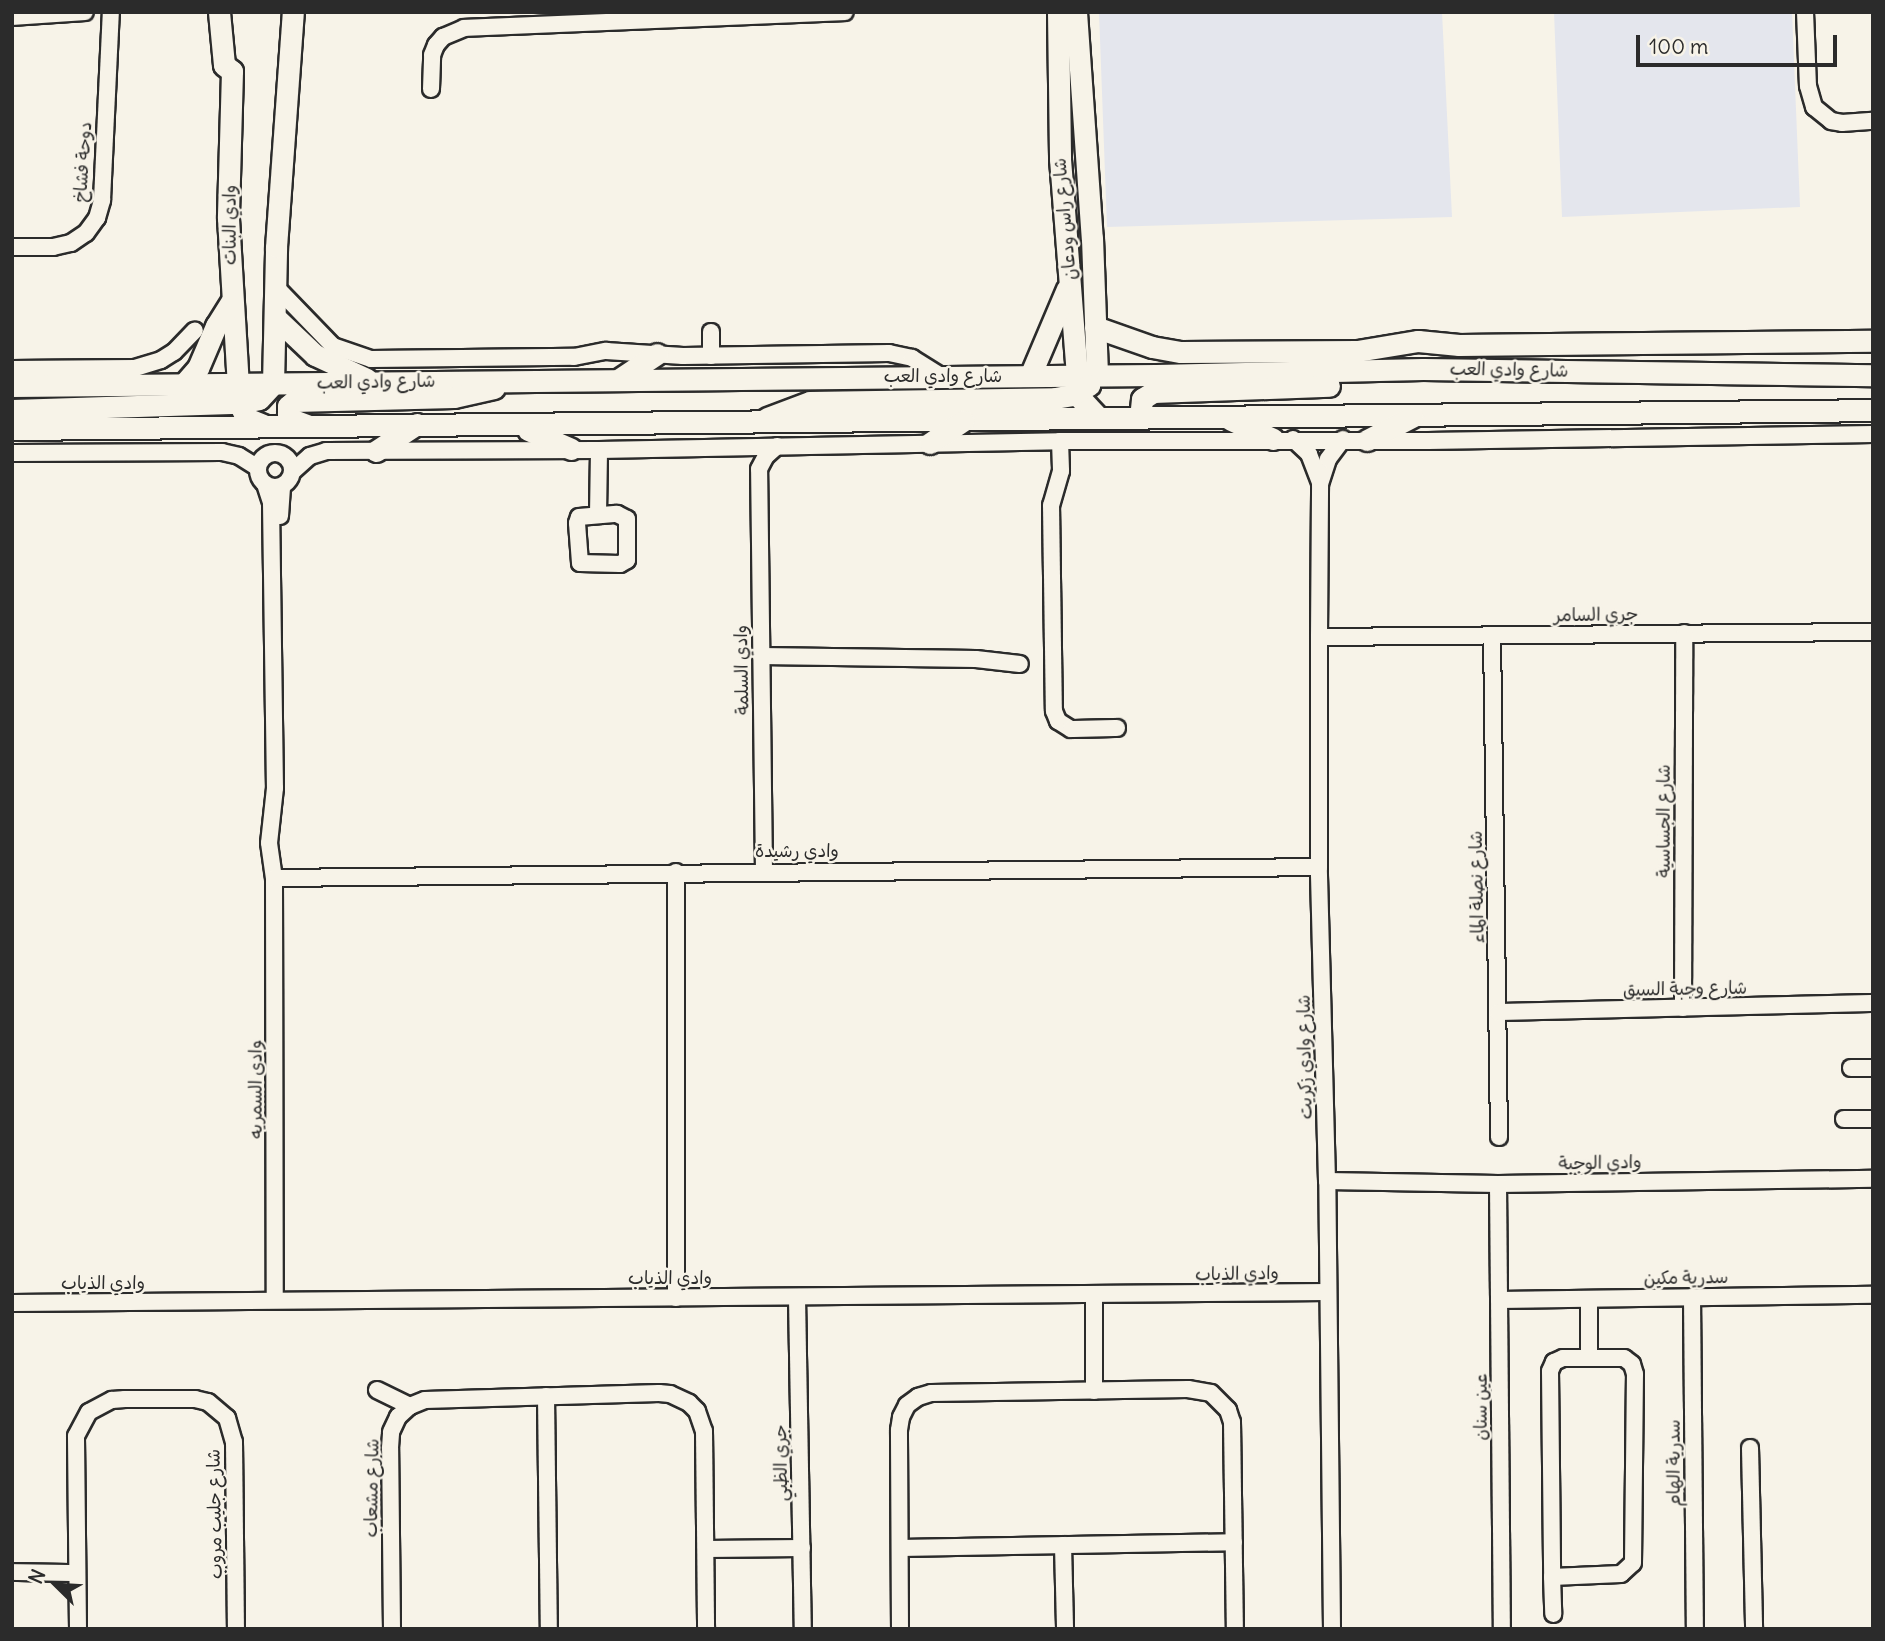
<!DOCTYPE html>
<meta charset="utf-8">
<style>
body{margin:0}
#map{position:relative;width:1885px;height:1641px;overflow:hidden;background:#f7f3e8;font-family:Delius,"Playpen Sans Arabic",sans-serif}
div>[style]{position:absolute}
.built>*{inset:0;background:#e4e6ed}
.roads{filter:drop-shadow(2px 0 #2b2b2b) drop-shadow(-2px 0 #2b2b2b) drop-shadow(0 2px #2b2b2b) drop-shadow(0 -2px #2b2b2b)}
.street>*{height:16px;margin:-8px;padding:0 8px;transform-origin:8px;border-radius:8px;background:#f7f3e8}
.street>.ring{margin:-8px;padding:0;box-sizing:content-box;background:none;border:16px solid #f7f3e8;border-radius:50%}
.secondary>*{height:21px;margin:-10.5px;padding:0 10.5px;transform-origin:10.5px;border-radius:10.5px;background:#f7f3e8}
span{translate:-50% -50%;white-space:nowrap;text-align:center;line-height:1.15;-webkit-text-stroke:5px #f7f3e8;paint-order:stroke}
.street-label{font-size:18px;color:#2b2b2b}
.frame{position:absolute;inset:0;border:14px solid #2b2b2b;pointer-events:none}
.north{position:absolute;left:21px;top:1550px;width:70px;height:70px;-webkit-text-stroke:5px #f7f3e8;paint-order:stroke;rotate:294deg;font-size:19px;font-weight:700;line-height:28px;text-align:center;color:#2b2b2b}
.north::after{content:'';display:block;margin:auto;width:24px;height:32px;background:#2b2b2b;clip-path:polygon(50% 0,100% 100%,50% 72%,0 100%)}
.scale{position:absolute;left:1636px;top:35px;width:201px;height:32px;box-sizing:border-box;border:4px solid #2b2b2b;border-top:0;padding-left:9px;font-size:21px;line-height:24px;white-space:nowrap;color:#2b2b2b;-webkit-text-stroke:5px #f7f3e8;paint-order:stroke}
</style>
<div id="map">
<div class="built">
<i style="clip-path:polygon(1099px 12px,1442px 12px,1452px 217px,1107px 227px)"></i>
<i style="clip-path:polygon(1554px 12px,1792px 12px,1800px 207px,1562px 217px)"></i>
</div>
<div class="roads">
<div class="street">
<i style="left:1805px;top:12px;width:74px;rotate:87.7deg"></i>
<i style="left:1808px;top:86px;width:22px;rotate:74deg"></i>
<i style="left:1814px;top:107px;width:22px;rotate:39deg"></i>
<i style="left:1831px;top:121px;width:11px;rotate:10deg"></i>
<i style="left:1842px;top:123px;width:31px;rotate:-4deg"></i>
<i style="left:12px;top:17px;width:73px;rotate:-3.9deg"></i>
<i style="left:431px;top:89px;width:34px;rotate:-88deg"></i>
<i style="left:432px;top:55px;width:11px;rotate:-68deg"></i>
<i style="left:436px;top:45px;width:11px;rotate:-49deg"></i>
<i style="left:443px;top:37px;width:23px;rotate:-23deg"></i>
<i style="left:464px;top:28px;width:381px;rotate:-2.4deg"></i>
<i style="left:12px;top:247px;width:41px"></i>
<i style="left:53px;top:247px;width:18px;rotate:-13deg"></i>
<i style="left:71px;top:243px;width:18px;rotate:-34deg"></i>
<i style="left:86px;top:233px;width:19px;rotate:-54deg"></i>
<i style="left:97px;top:218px;width:19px;rotate:-74deg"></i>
<i style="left:102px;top:200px;width:188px;rotate:-87.3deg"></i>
<i style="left:277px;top:288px;width:81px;rotate:46deg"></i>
<i style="left:333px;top:346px;width:40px;rotate:18.9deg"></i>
<i style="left:371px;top:359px;width:203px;rotate:-0.6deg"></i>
<i style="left:574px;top:357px;width:33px;rotate:-11deg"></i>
<i style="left:606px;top:351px;width:77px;rotate:3.7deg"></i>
<i style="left:683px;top:356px;width:206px;rotate:-0.8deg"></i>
<i style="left:889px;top:353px;width:24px;rotate:12deg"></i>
<i style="left:912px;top:358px;width:34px;rotate:32deg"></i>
<i style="left:711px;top:332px;width:24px;rotate:90deg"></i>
<i style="left:12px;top:369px;width:123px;rotate:-0.5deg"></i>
<i style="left:135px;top:368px;width:27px;rotate:-17deg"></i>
<i style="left:161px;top:360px;width:15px;rotate:-32deg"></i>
<i style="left:174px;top:352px;width:30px;rotate:-46deg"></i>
<i style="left:1293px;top:439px;width:22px;rotate:43deg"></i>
<i style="left:1309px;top:454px;width:30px;rotate:69deg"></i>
<i style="left:1060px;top:441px;width:30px;rotate:88deg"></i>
<i style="left:1061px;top:471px;width:35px;rotate:106deg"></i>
<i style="left:1051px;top:505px;width:206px;rotate:89.2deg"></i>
<i style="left:1054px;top:711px;width:11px;rotate:68deg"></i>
<i style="left:1058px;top:721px;width:15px;rotate:32deg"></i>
<i style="left:1071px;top:729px;width:46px;rotate:-1.2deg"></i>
<i style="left:12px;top:453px;width:210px;rotate:-0.3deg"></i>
<i style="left:222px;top:452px;width:17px;rotate:13deg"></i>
<i style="left:239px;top:456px;width:22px;rotate:32deg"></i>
<i class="ring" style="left:258px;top:453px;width:18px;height:18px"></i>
<i style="left:292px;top:472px;width:24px;rotate:-42deg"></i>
<i style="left:310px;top:456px;width:17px;rotate:-17deg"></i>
<i style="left:326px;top:451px;width:273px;rotate:-0.2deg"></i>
<i style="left:599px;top:450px;width:461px;rotate:-1.1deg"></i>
<i style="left:1060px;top:441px;width:368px"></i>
<i style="left:1428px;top:441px;width:445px;rotate:-0.9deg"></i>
<i style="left:265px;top:484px;width:20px;rotate:72deg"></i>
<i style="left:271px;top:503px;width:285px;rotate:89.2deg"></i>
<i style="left:275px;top:788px;width:55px;rotate:96.2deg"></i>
<i style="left:269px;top:843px;width:35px;rotate:82deg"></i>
<i style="left:274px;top:878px;width:422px;rotate:89.9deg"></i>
<i style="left:617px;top:514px;width:11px;rotate:27deg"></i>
<i style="left:627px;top:519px;width:41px;rotate:90deg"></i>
<i style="left:627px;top:560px;width:8px;rotate:150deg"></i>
<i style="left:620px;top:564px;width:40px;rotate:-178.6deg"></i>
<i style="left:580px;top:563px;width:40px;rotate:-94.3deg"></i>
<i style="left:577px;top:523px;width:6px;rotate:-72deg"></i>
<i style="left:579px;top:517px;width:38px;rotate:-5deg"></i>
<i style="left:598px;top:515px;width:65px;rotate:-89.1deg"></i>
<i style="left:280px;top:516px;width:30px;rotate:-86deg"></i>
<i style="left:1492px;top:635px;width:502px;rotate:89.2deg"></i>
<i style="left:1319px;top:637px;width:554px;rotate:-0.52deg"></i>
<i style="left:761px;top:656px;width:215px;rotate:0.8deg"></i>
<i style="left:976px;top:659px;width:44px;rotate:6.5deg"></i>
<i style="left:764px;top:871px;width:402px;rotate:-90.7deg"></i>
<i style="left:759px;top:469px;width:15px;rotate:-62deg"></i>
<i style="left:766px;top:456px;width:15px;rotate:-42deg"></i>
<i style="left:274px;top:878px;width:1045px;rotate:-0.6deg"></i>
<i style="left:1683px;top:1008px;width:375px;rotate:-89.8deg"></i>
<i style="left:1498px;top:1012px;width:375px;rotate:-1.4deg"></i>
<i style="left:1851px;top:1068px;width:22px"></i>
<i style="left:1844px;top:1119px;width:29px"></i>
<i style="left:1327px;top:1181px;width:171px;rotate:1deg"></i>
<i style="left:1498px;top:1184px;width:375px;rotate:-0.8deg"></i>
<i style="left:1498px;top:1184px;width:445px;rotate:89.5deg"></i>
<i style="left:1094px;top:1294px;width:97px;rotate:90deg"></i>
<i style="left:797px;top:1297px;width:332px;rotate:89deg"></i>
<i style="left:1692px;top:1297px;width:332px;rotate:89.5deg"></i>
<i style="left:676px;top:1298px;width:426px;rotate:-90deg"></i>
<i style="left:1499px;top:1300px;width:374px;rotate:-0.8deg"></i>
<i style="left:12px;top:1303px;width:1316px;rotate:-0.48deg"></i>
<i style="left:1589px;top:1357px;width:57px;rotate:-90deg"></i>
<i style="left:377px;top:1390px;width:37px;rotate:26deg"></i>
<i style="left:546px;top:1396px;width:233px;rotate:89.3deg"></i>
<i style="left:1750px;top:1448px;width:181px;rotate:88.7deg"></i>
<i style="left:1063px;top:1545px;width:84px;rotate:88.6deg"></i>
<i style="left:900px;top:1548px;width:334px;rotate:-1deg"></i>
<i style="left:706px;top:1549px;width:96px;rotate:-0.6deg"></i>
<i style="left:12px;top:1572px;width:65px;rotate:0.9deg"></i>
<i style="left:1552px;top:1577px;width:69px;rotate:-2.5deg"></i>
<i style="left:1621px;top:1574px;width:16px;rotate:-43deg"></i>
<i style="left:1633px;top:1563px;width:189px;rotate:-89.4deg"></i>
<i style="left:1635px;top:1374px;width:10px;rotate:-107deg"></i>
<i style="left:1632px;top:1364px;width:10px;rotate:-143deg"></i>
<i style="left:1624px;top:1358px;width:61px;rotate:180deg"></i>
<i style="left:1563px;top:1358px;width:10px;rotate:156deg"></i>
<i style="left:1554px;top:1362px;width:10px;rotate:114deg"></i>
<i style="left:1550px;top:1371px;width:206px;rotate:89.4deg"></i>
<i style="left:1552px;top:1577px;width:37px;rotate:88deg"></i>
<i style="left:78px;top:1629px;width:193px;rotate:-90.6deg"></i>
<i style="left:76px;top:1436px;width:27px;rotate:-62deg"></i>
<i style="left:89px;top:1412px;width:26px;rotate:-28deg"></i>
<i style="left:112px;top:1400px;width:13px;rotate:-4deg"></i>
<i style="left:125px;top:1399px;width:70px"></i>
<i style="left:195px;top:1399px;width:13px;rotate:13deg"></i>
<i style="left:208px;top:1402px;width:25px;rotate:40deg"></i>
<i style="left:227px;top:1418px;width:25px;rotate:74deg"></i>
<i style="left:234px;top:1442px;width:187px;rotate:89.4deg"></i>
<i style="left:392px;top:1629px;width:181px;rotate:-90.6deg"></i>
<i style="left:390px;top:1448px;width:16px;rotate:-86deg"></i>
<i style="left:391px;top:1432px;width:17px;rotate:-65deg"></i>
<i style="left:398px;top:1417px;width:16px;rotate:-43deg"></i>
<i style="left:410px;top:1406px;width:16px;rotate:-22deg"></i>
<i style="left:425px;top:1400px;width:234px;rotate:-1.7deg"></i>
<i style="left:659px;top:1393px;width:11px;rotate:5deg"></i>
<i style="left:670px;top:1394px;width:21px;rotate:25deg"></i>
<i style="left:689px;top:1403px;width:11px;rotate:45deg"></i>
<i style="left:697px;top:1411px;width:21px;rotate:71deg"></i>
<i style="left:704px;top:1431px;width:198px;rotate:89.4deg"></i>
<i style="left:900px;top:1629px;width:199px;rotate:-90.3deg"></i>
<i style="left:899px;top:1430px;width:13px;rotate:-81deg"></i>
<i style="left:901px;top:1417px;width:13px;rotate:-63deg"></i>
<i style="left:907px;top:1405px;width:14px;rotate:-36deg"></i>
<i style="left:918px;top:1397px;width:14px;rotate:-17deg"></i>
<i style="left:931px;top:1393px;width:257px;rotate:-0.9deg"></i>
<i style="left:1188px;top:1389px;width:23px;rotate:10deg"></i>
<i style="left:1211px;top:1393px;width:24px;rotate:45deg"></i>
<i style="left:1228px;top:1410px;width:13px;rotate:72deg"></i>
<i style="left:1232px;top:1422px;width:207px;rotate:89.2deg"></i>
<i style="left:1332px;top:1629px;width:448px;rotate:-90.6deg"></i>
<i style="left:1327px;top:1181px;width:314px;rotate:-91.5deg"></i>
<i style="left:1319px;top:867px;width:230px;rotate:-90deg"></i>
<i style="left:1319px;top:637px;width:153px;rotate:-89.6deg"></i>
<i style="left:1320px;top:484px;width:26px;rotate:-72deg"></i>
<i style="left:1328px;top:459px;width:25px;rotate:-53deg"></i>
</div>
<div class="secondary">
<i style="left:219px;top:12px;width:53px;rotate:84.6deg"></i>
<i style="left:224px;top:65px;width:10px;rotate:37deg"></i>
<i style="left:232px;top:71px;width:147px;rotate:91.6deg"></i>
<i style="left:228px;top:218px;width:185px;rotate:86.6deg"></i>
<i style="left:239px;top:403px;width:17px;rotate:65deg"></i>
<i style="left:246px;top:418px;width:18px;rotate:22deg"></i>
<i style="left:1058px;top:12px;width:147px;rotate:89.2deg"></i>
<i style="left:1060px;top:159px;width:218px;rotate:85.5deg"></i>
<i style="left:1077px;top:376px;width:23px;rotate:80deg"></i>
<i style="left:1081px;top:399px;width:26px;rotate:47deg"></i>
<i style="left:1076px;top:12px;width:227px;rotate:86deg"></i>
<i style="left:1092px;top:238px;width:137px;rotate:87.9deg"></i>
<i style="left:276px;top:318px;width:54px;rotate:43.5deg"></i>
<i style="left:315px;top:355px;width:57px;rotate:24.8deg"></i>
<i style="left:1095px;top:327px;width:60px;rotate:19.3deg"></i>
<i style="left:1152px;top:347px;width:29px;rotate:10deg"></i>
<i style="left:1181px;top:352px;width:176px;rotate:-0.3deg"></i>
<i style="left:1357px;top:351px;width:62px;rotate:-9.3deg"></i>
<i style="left:1418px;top:341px;width:41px;rotate:5.6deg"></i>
<i style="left:1459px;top:345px;width:414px;rotate:-0.6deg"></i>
<i style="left:1030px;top:376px;width:95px;rotate:-67deg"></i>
<i style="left:621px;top:378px;width:43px;rotate:-33.7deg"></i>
<i style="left:273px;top:384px;width:137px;rotate:-88.7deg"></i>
<i style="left:276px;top:247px;width:236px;rotate:-85.9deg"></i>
<i style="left:183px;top:385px;width:23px;rotate:-49deg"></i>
<i style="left:198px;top:368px;width:46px;rotate:-66.8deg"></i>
<i style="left:216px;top:326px;width:28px;rotate:-58deg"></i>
<i style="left:12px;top:386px;width:1144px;rotate:-0.55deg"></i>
<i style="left:1156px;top:375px;width:267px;rotate:-1.3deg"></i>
<i style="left:1423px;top:369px;width:450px;rotate:0.8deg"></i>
<i style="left:12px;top:410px;width:227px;rotate:-1.8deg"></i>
<i style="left:239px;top:403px;width:20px;rotate:-11deg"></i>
<i style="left:259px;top:399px;width:21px;rotate:-47deg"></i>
<i style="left:767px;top:418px;width:46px;rotate:-20.4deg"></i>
<i style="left:810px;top:402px;width:245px;rotate:-0.9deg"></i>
<i style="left:1055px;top:398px;width:17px;rotate:-10deg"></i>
<i style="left:1072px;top:395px;width:20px;rotate:-30deg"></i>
<i style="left:1140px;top:418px;width:19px;rotate:-84deg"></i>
<i style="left:1142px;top:399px;width:13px;rotate:-32deg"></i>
<i style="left:1153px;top:392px;width:176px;rotate:-2deg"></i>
<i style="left:1231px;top:420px;width:46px;rotate:24.3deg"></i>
<i style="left:307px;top:425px;width:15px;rotate:-160deg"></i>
<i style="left:293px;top:420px;width:8px;rotate:-130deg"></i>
<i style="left:288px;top:414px;width:8px;rotate:-90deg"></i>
<i style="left:288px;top:406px;width:8px;rotate:-40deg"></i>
<i style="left:294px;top:401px;width:160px;rotate:-1.4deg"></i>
<i style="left:454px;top:397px;width:41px;rotate:-12.7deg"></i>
<i style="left:12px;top:429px;width:1861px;rotate:-0.58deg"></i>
<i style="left:528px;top:430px;width:47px;rotate:23.8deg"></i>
<i style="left:1367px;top:440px;width:51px;rotate:-27.1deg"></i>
<i style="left:930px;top:443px;width:40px;rotate:-34deg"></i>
<i style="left:376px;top:451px;width:49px;rotate:-33.4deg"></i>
</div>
</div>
<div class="street-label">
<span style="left:83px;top:162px;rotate:-86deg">دوحة فشاخ</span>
<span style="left:1065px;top:219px;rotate:-95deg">شارع راس ودعان</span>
<span style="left:230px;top:225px;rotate:-90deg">وادي البنات</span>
<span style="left:1509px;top:370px;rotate:1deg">شارع وادي العب</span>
<span style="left:943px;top:376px">شارع وادي العب</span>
<span style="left:376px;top:382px;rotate:-1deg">شارع وادي العب</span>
<span style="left:1596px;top:615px;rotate:-1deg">جري السامر</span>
<span style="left:742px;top:670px;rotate:-91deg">وادي السلمة</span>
<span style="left:1664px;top:821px;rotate:-90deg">شارع الجساسية</span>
<span style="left:797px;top:851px">وادي رشيدة</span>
<span style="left:1477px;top:887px;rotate:-91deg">شارع نصلة الماء</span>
<span style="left:1685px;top:989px;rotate:-1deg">شارع وجبة السيق</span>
<span style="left:1305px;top:1057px;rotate:-91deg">شارع وادي زكريت</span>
<span style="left:256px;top:1089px;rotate:-90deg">وادى السمريه</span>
<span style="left:1600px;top:1163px;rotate:-1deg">وادي الوجبة</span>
<span style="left:1237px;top:1274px;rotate:-1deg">وادي الذياب</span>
<span style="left:670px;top:1278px">وادي الذياب</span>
<span style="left:1686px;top:1278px;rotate:-1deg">سدرية مكين</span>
<span style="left:103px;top:1283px">وادي الذياب</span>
<span style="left:1481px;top:1407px;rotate:-90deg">عين سنان</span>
<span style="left:781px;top:1463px;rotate:-91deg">جري الظبي</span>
<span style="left:1674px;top:1463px;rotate:-90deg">سدرية الهام</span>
<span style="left:372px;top:1488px;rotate:-89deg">شارع مشعاب</span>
<span style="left:215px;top:1514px;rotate:-91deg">شارع جليب مروب</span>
</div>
<div class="frame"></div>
<div class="north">N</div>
<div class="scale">100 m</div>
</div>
